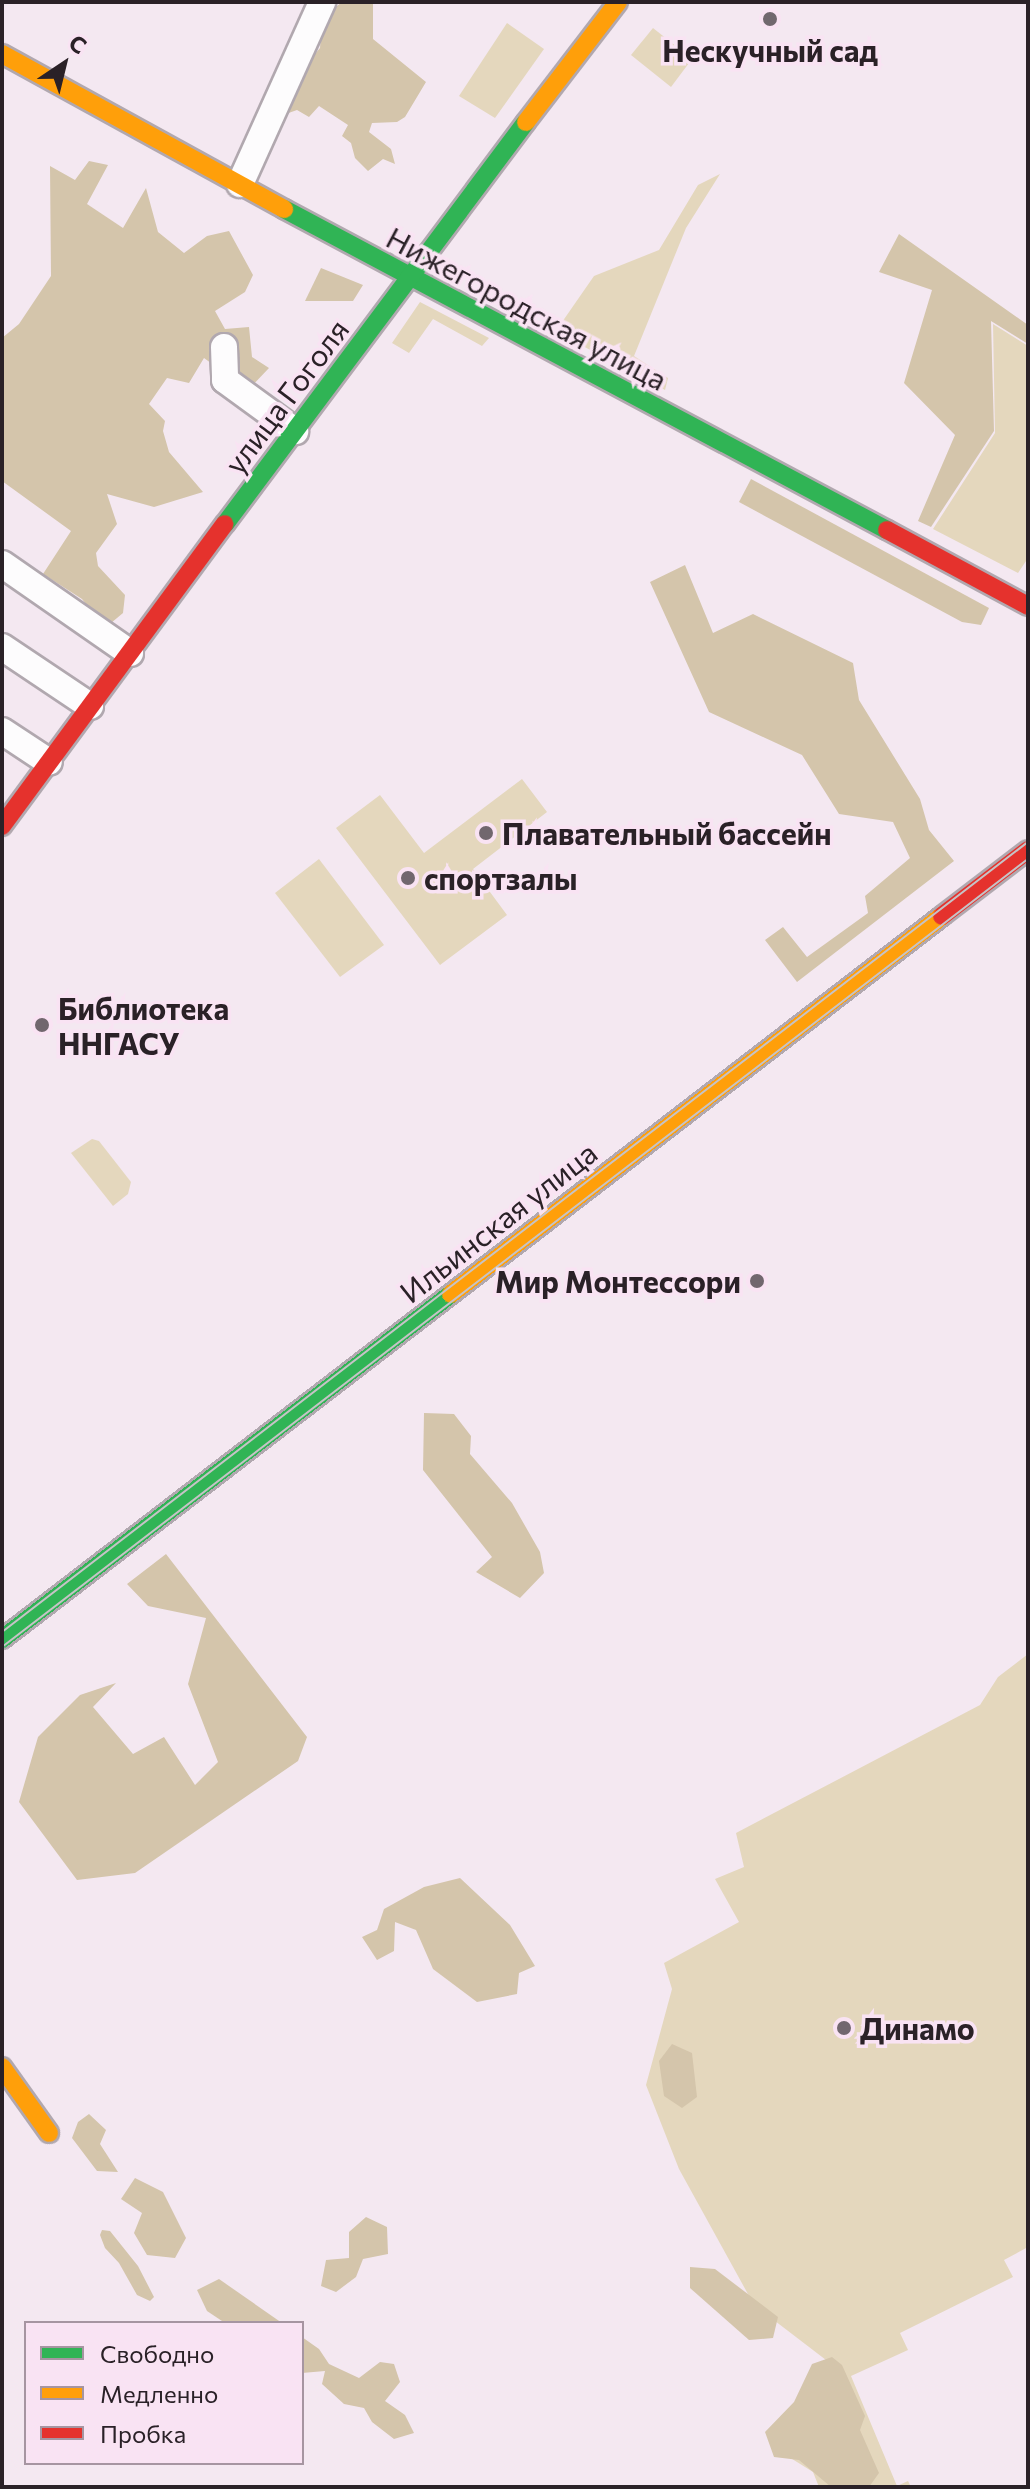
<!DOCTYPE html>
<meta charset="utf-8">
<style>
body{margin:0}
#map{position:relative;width:1030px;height:2489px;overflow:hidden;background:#f4e8f1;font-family:Commissioner,sans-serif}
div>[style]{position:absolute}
.green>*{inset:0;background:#e4d7bd}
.forest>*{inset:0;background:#d4c5ab}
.roads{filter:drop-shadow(2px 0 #b1a8af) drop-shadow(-2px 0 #b1a8af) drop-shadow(0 2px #b1a8af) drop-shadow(0 -2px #b1a8af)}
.street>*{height:26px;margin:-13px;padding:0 13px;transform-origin:13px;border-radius:13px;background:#fdfcfd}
.fast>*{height:18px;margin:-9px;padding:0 9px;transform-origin:9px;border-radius:9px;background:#30b455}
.slow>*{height:18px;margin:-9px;padding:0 9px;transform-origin:9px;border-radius:9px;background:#ff9f0a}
.jam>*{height:18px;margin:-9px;padding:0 9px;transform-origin:9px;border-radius:9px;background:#e5322d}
.tram>*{height:2px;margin:-1px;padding:0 1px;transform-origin:1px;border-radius:1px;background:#c6c3c6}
.dots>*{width:22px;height:22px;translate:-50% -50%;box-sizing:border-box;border:4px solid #f9e3f3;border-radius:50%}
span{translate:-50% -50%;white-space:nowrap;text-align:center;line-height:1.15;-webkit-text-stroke:7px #f9e3f3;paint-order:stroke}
.poi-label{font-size:30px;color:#2a2127;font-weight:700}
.left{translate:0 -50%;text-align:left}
.right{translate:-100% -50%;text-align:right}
.street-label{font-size:30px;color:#2a2127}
.frame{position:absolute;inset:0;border:4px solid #2a2127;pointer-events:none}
.legend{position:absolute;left:24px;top:2321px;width:280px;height:144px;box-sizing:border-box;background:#f9e3f3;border:2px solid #a695a1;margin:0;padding:10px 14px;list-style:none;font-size:24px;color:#2a2127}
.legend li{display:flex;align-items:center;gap:16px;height:40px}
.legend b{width:40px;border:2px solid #a695a1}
.north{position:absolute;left:24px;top:24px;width:80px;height:80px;-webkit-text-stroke:6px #f9e3f3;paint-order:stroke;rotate:35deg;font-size:22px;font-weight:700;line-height:32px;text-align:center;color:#2a2127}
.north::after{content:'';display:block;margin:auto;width:28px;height:36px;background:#2a2127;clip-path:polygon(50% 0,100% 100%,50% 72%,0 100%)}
</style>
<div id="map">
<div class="green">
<i style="clip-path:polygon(507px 23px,544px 49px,495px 118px,459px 96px)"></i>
<i style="clip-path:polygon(653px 28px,692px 59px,671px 87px,631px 55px)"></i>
<i style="clip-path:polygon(720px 174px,686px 228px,634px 356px,668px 378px,665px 390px,566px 337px,560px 325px,594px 276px,659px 250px,698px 185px)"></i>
<i style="clip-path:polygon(420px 302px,489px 338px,482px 346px,433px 319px,409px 353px,392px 343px)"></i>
<i style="clip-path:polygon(993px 324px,1028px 346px,1028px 558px,1018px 573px,933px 529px,995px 433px)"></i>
<i style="clip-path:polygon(522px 779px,547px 812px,473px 869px,507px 915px,440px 965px,336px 828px,380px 795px,424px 853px)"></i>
<i style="clip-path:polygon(319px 859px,384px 945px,340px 977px,275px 893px)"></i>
<i style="clip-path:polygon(92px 1139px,99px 1141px,131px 1182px,128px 1194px,113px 1206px,71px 1153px)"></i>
<i style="clip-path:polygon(1028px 1654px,1028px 2247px,1004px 2260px,1013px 2277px,900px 2333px,908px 2350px,851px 2376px,897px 2486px,908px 2481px,911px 2487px,819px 2487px,813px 2472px,773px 2447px,826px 2360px,754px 2305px,679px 2169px,646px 2085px,672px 1989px,664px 1963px,739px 1922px,715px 1879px,744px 1867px,736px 1833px,980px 1705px,998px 1677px)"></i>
</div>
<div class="forest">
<i style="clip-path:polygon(342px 2px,373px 2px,373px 39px,426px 82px,405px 117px,397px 122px,372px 123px,369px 132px,391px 149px,395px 164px,383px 159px,368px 171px,355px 158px,351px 143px,342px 136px,348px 125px,319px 106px,309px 117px,297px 110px,283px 115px,303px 68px,320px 48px,322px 18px)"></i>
<i style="clip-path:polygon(89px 161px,108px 165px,87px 204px,123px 228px,146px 188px,158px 232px,184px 253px,207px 236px,229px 231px,253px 275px,245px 292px,215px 311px,225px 329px,249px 327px,252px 357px,269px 368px,248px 390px,204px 358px,189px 383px,167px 378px,149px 404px,165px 421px,163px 431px,169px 452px,203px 492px,154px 507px,107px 494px,117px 524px,96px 553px,98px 566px,125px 595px,123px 613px,105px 628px,82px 599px,43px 574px,71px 531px,2px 481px,2px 338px,19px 324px,51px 276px,50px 166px,75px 180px)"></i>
<i style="clip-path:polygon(899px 234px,1028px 325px,1028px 344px,991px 321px,994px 431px,931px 527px,918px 521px,955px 435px,904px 383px,932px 290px,879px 272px)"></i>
<i style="clip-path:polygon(321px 268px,363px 285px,353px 301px,305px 301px)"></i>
<i style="clip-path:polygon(751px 479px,989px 608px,981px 625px,962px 622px,739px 502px)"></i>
<i style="clip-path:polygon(685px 565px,713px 633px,753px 614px,853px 663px,859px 700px,920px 799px,929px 830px,954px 861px,797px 982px,765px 940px,783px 927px,807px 957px,868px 913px,865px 896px,910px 858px,893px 822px,839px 814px,802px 755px,709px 712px,650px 582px)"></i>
<i style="clip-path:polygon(424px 1413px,454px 1414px,471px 1436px,470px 1454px,512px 1503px,540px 1552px,544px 1573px,520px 1598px,476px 1572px,492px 1557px,423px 1470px)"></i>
<i style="clip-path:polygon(166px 1554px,307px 1737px,298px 1761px,135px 1873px,77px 1880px,19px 1802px,38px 1737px,80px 1695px,116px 1683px,93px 1707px,133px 1754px,164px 1737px,195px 1785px,218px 1762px,188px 1684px,206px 1618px,148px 1606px,127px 1584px)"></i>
<i style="clip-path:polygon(460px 1878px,510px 1925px,535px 1966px,519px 1973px,517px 1994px,477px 2002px,433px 1969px,416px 1930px,395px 1922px,394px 1951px,377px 1960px,362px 1937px,377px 1930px,384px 1909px,424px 1887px)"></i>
<i style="clip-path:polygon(672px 2044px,692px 2053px,697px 2097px,682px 2108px,664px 2096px,659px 2061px)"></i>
<i style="clip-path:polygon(89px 2114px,106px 2130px,100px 2144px,118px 2172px,97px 2171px,72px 2138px,78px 2122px)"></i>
<i style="clip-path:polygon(135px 2178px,163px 2192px,186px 2238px,175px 2258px,147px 2255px,134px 2233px,142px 2213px,121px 2199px)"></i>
<i style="clip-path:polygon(366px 2217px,387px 2227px,388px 2254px,363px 2259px,356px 2277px,336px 2292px,321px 2286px,326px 2260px,349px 2258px,349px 2232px)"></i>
<i style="clip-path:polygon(102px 2230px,110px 2231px,138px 2266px,154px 2297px,150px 2301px,137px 2295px,119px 2263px,105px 2248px,100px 2235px)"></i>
<i style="clip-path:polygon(690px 2267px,715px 2269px,778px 2317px,773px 2338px,749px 2340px,690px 2288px)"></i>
<i style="clip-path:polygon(219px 2279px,282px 2323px,225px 2323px,207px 2311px,197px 2290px)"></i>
<i style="clip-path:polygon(302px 2337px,319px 2349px,329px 2364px,359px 2378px,380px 2362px,394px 2364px,400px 2382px,385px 2401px,405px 2415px,414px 2433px,394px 2439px,372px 2422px,364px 2408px,344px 2404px,322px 2384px,325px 2371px,302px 2373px)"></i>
<i style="clip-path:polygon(832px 2357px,842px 2365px,865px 2416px,860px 2430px,879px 2473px,869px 2487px,831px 2487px,799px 2460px,774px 2457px,765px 2432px,794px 2402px,812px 2364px)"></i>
</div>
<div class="roads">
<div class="street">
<i style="left:240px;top:184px;width:200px;rotate:-65.7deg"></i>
<i style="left:224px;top:347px;width:33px;rotate:88deg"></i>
<i style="left:225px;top:380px;width:87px;rotate:36.1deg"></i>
<i style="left:2px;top:564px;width:156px;rotate:34.8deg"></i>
<i style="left:2px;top:647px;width:106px;rotate:33.8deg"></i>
<i style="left:2px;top:731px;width:56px;rotate:33.4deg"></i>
</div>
<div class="fast">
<i style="left:284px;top:209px;width:683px;rotate:28.03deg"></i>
<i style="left:225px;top:524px;width:502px;rotate:-53.18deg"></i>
<i style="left:2px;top:1639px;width:566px;rotate:-37.54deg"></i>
</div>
<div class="slow">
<i style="left:2px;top:54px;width:322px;rotate:28.8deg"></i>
<i style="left:526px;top:122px;width:151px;rotate:-52.5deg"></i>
<i style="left:451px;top:1294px;width:620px;rotate:-37.59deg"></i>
<i style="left:2px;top:2067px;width:81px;rotate:54.5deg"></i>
</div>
<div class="jam">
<i style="left:887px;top:530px;width:160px;rotate:28.3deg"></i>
<i style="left:2px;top:826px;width:375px;rotate:-53.6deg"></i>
<i style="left:942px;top:916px;width:108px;rotate:-37.5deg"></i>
</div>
</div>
<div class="tram">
<i style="left:2px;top:1632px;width:1295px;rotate:-37.6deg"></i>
<i style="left:2px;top:1647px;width:1294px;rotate:-37.53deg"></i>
</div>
<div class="dots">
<i style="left:770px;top:19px;background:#71676e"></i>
<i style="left:486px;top:833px;background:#71676e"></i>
<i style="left:408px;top:878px;background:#71676e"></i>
<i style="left:42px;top:1025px;background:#71676e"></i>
<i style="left:757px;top:1281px;background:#71676e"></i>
<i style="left:844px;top:2028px;background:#71676e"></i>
</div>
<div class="poi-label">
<span style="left:770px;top:50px">Нескучный сад</span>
<span class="left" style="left:502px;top:833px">Плавательный бассейн</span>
<span class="left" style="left:424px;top:878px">спортзалы</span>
<span class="left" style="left:58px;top:1025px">Библиотека<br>ННГАСУ</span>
<span class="right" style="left:741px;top:1281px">Мир Монтессори</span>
<span class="left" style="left:860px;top:2028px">Динамо</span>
</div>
<div class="street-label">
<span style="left:527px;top:308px;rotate:28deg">Нижегородская улица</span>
<span style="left:286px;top:396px;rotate:-53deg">улица Гоголя</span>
<span style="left:498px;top:1222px;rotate:-38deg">Ильинская улица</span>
</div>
<div class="frame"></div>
<ul class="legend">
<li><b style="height:10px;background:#30b455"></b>Свободно</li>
<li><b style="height:10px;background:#ff9f0a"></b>Медленно</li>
<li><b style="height:10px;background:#e5322d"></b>Пробка</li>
</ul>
<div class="north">С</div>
</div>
